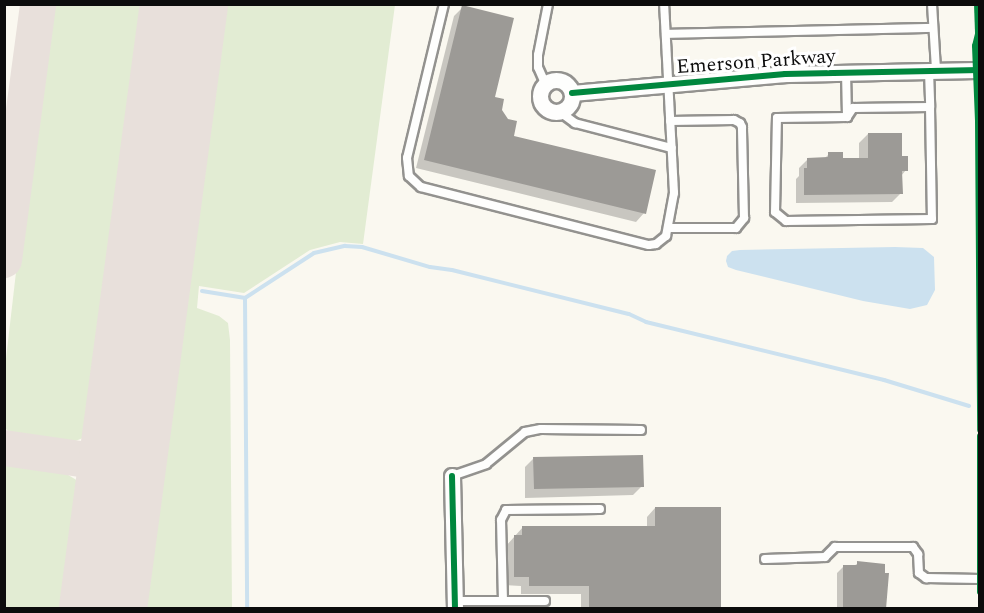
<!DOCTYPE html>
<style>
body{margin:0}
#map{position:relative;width:984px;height:613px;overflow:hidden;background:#faf8f0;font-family:Spectral,serif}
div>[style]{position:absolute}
.green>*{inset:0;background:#e2ecd3}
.water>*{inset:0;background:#cce1ef}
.shadow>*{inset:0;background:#0003}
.stream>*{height:4px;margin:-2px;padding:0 2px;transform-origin:2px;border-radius:2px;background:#cce1ef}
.taxiway>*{height:36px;margin:-18px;padding:0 18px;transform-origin:18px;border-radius:18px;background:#e8e0db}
.runway>*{height:88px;margin:-44px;padding:0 44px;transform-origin:44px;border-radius:44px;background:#e8e0db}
.building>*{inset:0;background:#9c9a96}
.roads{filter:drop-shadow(2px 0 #93928f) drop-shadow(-2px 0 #93928f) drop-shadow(0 2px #93928f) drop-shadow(0 -2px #93928f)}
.lane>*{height:8px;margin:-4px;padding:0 4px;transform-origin:4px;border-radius:4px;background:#fefefd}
.street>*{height:15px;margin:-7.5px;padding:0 7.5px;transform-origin:7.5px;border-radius:7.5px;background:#fefefd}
.street>.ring{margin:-7.5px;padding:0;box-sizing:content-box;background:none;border:15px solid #fefefd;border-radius:50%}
.cycleway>*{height:6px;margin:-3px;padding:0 3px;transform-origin:3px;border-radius:3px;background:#00873e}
span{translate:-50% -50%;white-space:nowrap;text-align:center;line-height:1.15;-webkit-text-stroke:6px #fff;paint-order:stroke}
.street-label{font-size:20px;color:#0c0c0c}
.frame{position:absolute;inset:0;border:6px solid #0c0c0c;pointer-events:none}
</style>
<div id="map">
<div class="green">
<i style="clip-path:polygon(47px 5px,160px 5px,107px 402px,98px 426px,90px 435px,73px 442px,59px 443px,13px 436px,4px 427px,5px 367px)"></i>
<i style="clip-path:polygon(205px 5px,395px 5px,363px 244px,340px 242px,310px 250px,244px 293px,199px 286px,197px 308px,219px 316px,228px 323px,230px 340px,232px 608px,125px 608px)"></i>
<i style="clip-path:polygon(8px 464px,60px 470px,78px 481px,88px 495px,91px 522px,80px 608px,5px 608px,4px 466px)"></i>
</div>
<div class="water">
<i style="clip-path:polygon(895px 247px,923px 248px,934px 257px,935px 290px,927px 305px,910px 309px,863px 301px,736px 270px,728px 267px,726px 261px,727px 256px,732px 251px,740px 250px)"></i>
</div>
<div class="shadow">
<i style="clip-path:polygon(463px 7px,493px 98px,512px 137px,644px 213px,636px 222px,416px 168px,454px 16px)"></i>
<i style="clip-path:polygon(868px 134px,900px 157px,906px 170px,901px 176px,901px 193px,892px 202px,796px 203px,796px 179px,799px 176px,799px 168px,808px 159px,824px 159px,829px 154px,842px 160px,859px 160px,859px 143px)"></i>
<i style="clip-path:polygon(534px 458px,642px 486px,633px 495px,525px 498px,525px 467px)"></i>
<i style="clip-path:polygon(655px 508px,719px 608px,581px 608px,581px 594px,521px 594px,521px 586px,506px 585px,506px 546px,523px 527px,647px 527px,647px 517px)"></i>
<i style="clip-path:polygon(858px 563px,884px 608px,837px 608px,837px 573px,844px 566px,854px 566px)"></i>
</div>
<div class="stream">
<i style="left:202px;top:291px;width:44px;rotate:9.2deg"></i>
<i style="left:245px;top:298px;width:82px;rotate:-33.1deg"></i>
<i style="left:314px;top:253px;width:32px;rotate:-13deg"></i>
<i style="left:345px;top:246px;width:17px;rotate:3deg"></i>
<i style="left:362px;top:247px;width:71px;rotate:16.4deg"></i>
<i style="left:430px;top:267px;width:22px;rotate:8deg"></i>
<i style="left:452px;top:270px;width:182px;rotate:14deg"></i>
<i style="left:629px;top:314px;width:19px;rotate:25deg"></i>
<i style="left:646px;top:322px;width:245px;rotate:13.7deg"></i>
<i style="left:884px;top:380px;width:89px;rotate:17deg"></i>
<i style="left:245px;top:298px;width:310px;rotate:89.6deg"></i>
</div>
<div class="taxiway">
<i style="left:4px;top:260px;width:258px;rotate:-82.4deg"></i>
<i style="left:4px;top:448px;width:119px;rotate:8.2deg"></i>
</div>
<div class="runway">
<i style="left:103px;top:608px;width:609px;rotate:-82.36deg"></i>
</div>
<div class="building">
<i style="clip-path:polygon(462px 5px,514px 18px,495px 97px,504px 99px,502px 110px,508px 119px,517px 121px,514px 136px,656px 170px,646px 214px,424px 160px)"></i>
<i style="clip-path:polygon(868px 133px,902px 133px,902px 156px,908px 156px,908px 171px,902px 171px,903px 194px,804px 195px,804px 168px,807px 168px,807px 158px,828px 157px,828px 152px,843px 152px,843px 158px,868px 158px)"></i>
<i style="clip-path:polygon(643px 455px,644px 487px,534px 489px,533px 457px)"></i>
<i style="clip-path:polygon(655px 507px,721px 507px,721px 609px,589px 609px,589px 586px,529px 586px,529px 577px,514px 577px,514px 535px,522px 535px,522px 526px,655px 526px)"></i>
<i style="clip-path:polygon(857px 561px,885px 564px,885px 573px,889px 573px,886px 609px,843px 609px,843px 565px,857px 565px)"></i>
</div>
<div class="roads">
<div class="lane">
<i style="left:444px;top:4px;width:158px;rotate:103.5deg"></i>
<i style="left:407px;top:158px;width:18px;rotate:84deg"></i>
<i style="left:409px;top:176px;width:16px;rotate:43deg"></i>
<i style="left:421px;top:187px;width:235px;rotate:14.3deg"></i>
<i style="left:649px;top:245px;width:7px;rotate:-8deg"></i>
<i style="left:656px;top:244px;width:13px;rotate:-39deg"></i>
<i style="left:666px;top:236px;width:44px;rotate:-79.5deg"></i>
<i style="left:674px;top:193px;width:189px;rotate:-93deg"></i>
<i style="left:932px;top:4px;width:66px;rotate:86.5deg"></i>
<i style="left:666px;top:34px;width:267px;rotate:-1.3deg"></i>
<i style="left:929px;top:71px;width:36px;rotate:88deg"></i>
<i style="left:930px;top:107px;width:112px;rotate:89deg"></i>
<i style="left:932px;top:219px;width:146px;rotate:179.2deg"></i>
<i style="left:786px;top:221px;width:14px;rotate:-141deg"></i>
<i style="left:775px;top:212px;width:94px;rotate:-88.8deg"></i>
<i style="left:777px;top:118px;width:70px;rotate:-0.8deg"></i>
<i style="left:847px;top:117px;width:11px;rotate:-56deg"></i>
<i style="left:853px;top:108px;width:77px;rotate:-0.7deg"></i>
<i style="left:846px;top:72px;width:45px;rotate:88.7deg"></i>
<i style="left:545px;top:83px;width:17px;rotate:-114deg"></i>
<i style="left:538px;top:67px;width:12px;rotate:-90deg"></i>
<i style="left:538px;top:55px;width:52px;rotate:-78.9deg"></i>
<i style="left:560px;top:112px;width:19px;rotate:36deg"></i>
<i style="left:575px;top:123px;width:100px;rotate:14.5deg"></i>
<i style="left:668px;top:228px;width:68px"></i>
<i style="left:736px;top:228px;width:13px;rotate:-51deg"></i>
<i style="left:744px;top:218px;width:91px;rotate:-91.3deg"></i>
<i style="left:742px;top:127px;width:4px;rotate:-117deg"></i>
<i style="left:740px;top:123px;width:7px;rotate:-153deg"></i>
<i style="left:734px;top:120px;width:64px;rotate:179.1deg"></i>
<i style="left:452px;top:476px;width:36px;rotate:-19deg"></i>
<i style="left:486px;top:464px;width:50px;rotate:-39.4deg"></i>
<i style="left:525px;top:432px;width:16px;rotate:-11deg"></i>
<i style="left:541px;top:429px;width:100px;rotate:0.6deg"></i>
<i style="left:765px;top:559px;width:60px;rotate:-1.9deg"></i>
<i style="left:825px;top:557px;width:14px;rotate:-45deg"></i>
<i style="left:835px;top:547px;width:78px"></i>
<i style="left:913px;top:547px;width:9px;rotate:54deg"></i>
<i style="left:918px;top:554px;width:19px;rotate:87deg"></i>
<i style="left:919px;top:573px;width:9px;rotate:36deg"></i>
<i style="left:926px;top:578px;width:54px;rotate:1.1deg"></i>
<i style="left:455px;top:601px;width:90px"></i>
<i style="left:503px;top:601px;width:81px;rotate:-91.4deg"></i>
<i style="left:501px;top:520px;width:11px;rotate:-63deg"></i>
<i style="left:506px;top:510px;width:94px;rotate:-0.6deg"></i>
</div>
<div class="street">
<i class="ring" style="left:540px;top:80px;width:17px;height:17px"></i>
<i style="left:572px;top:93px;width:214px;rotate:-5.1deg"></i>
<i style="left:785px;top:74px;width:195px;rotate:-1.2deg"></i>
<i style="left:452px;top:476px;width:132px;rotate:88.7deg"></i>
</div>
</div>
<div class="cycleway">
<i style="left:977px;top:4px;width:30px;rotate:88deg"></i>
<i style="left:978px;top:34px;width:12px;rotate:104deg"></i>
<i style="left:975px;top:46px;width:75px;rotate:87.7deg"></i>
<i style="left:978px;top:121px;width:309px;rotate:89.6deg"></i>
<i style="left:572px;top:93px;width:214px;rotate:-5.1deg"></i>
<i style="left:785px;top:74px;width:195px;rotate:-1.2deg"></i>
<i style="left:980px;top:436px;width:156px;rotate:90deg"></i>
<i style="left:452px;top:476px;width:132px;rotate:88.7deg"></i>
</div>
<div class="street-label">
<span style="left:756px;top:62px;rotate:-4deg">Emerson Parkway</span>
</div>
<div class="frame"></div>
</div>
